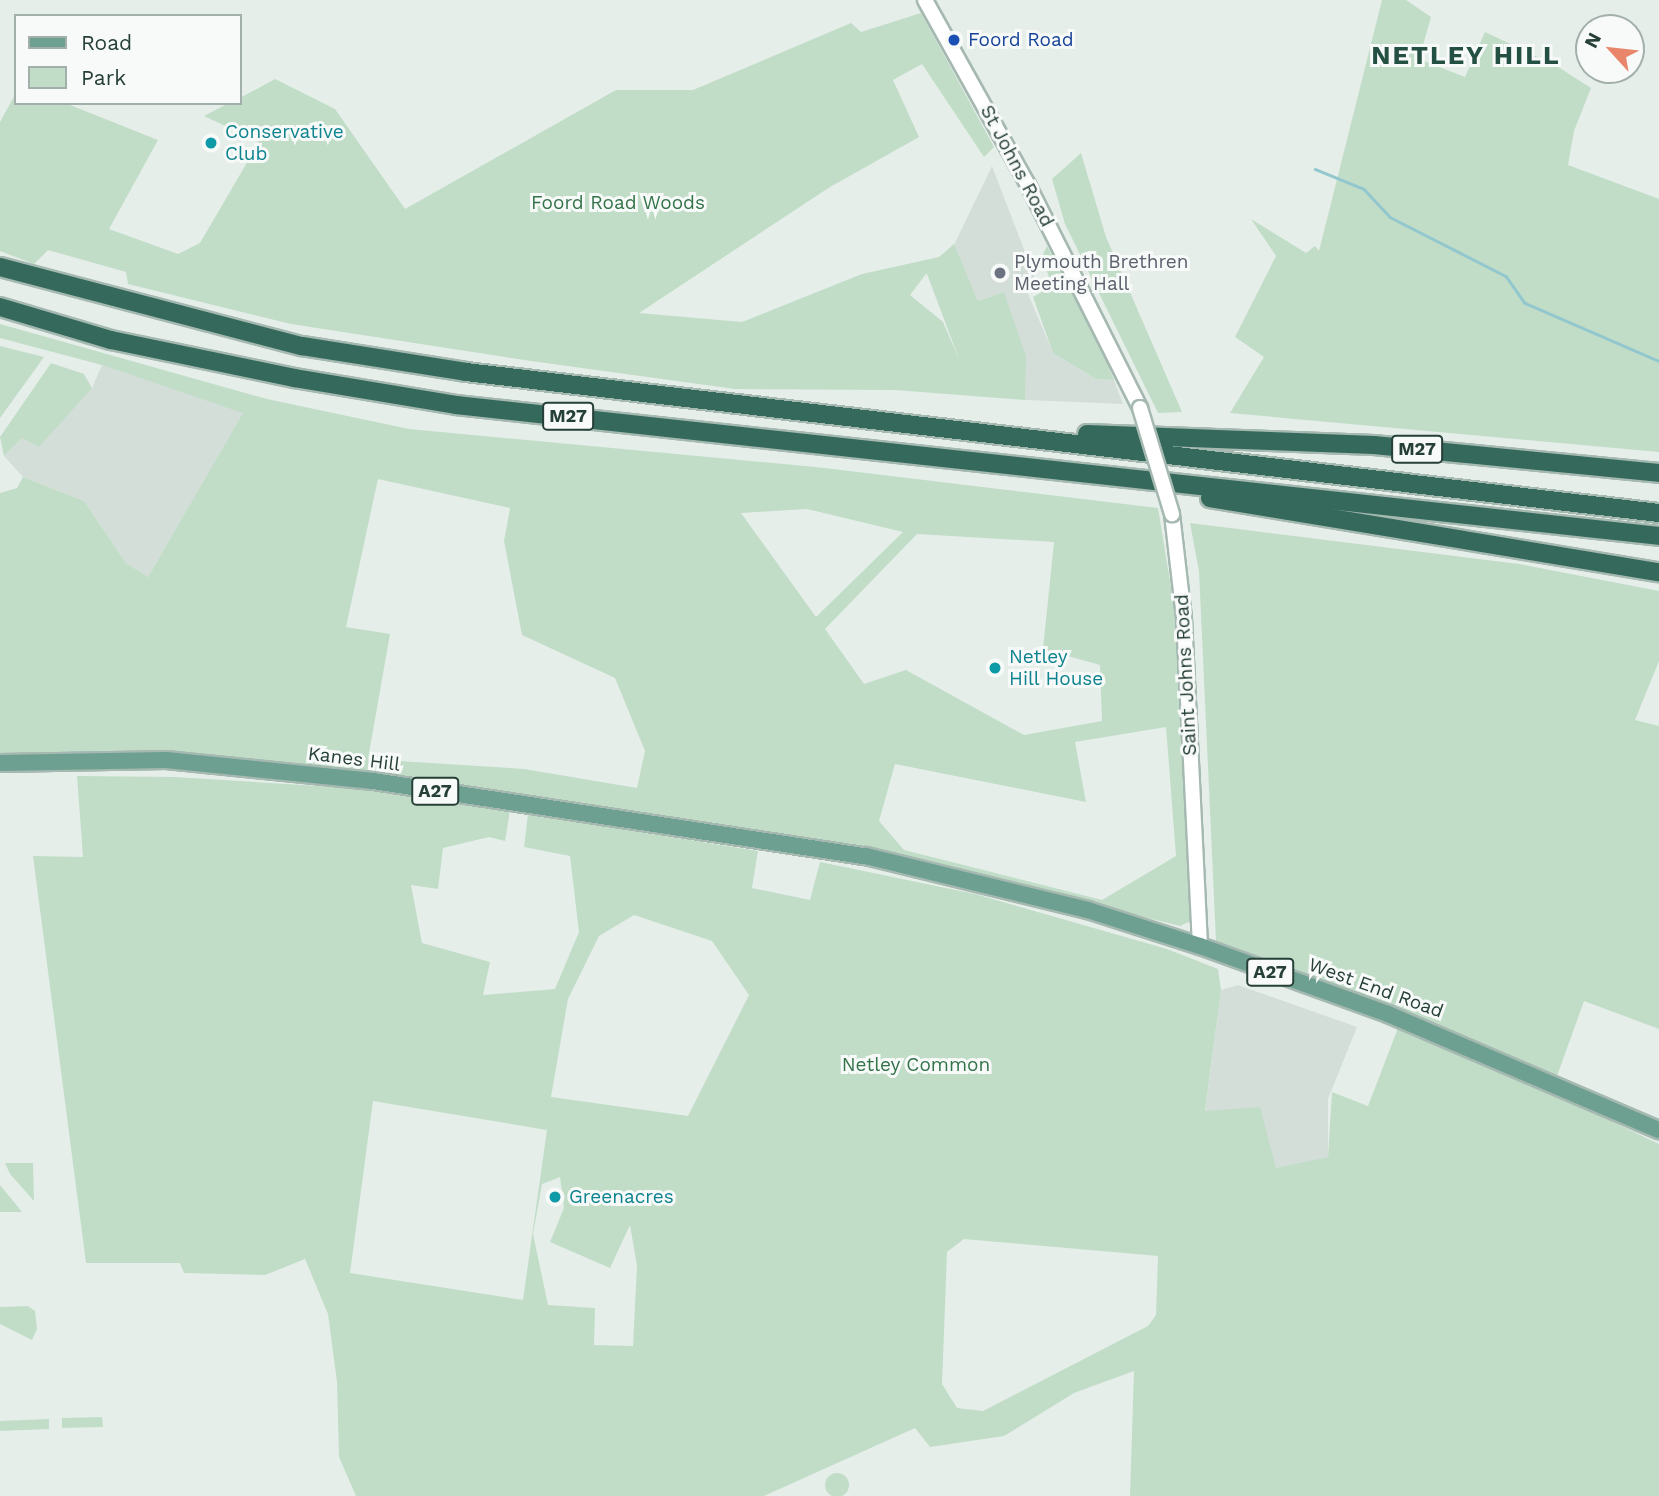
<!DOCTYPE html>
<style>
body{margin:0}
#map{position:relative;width:1659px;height:1496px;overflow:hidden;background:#e6eeea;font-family:"Work Sans",sans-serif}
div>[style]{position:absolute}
.built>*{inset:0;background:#d4ded9}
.green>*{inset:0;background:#c1ddc8}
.round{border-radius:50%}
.stream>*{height:2.5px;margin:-1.25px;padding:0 1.25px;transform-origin:1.25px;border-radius:1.25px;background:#93c7ce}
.roads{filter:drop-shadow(2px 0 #a5b9b1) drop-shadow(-2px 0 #a5b9b1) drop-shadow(0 2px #a5b9b1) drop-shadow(0 -2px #a5b9b1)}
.secondary>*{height:14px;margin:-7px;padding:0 7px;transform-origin:7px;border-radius:7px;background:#fff}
.primary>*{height:16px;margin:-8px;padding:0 8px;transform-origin:8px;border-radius:8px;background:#6ea091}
.highway>*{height:18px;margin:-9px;padding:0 9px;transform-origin:9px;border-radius:9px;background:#34695c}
.bridges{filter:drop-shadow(2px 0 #a5b9b1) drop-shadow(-2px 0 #a5b9b1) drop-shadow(0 2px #a5b9b1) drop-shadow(0 -2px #a5b9b1)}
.secondary-bridge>*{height:14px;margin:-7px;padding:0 7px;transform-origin:7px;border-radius:7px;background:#fff}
.dots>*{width:19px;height:19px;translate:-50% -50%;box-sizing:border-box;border:4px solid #f7faf8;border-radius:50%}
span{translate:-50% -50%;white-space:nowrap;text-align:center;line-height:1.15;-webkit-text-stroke:6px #f7faf8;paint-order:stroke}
.shield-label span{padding:2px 5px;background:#f7faf8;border:2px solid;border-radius:5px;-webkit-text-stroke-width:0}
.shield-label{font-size:18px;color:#263f37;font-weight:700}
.transit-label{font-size:19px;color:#164399}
.left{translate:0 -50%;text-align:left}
.culture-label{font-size:19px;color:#0d838f}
.street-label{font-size:19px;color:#263f37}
.park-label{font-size:19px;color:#33734a}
.worship-label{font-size:19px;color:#5b616d}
.district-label{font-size:26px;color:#235043;font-weight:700;letter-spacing:2px}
.legend{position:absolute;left:14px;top:14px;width:228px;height:91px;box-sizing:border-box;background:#f7faf8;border:2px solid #a3afab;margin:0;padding:9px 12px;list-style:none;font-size:21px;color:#263f37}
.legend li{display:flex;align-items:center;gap:14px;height:35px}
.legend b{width:35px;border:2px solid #a3afab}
.north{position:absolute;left:1575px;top:14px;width:70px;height:70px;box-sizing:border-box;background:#f7faf8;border:2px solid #a3afab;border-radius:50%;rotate:297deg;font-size:19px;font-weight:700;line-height:28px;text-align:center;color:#263f37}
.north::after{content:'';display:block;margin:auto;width:24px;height:32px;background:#e8856a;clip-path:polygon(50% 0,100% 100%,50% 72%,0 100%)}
</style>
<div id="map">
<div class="built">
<i style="clip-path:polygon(992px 166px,1035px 278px,1024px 284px,1053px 353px,1096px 379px,1114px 380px,1123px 404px,1025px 400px,1025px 356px,1004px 292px,978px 301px,954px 245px)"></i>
<i style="clip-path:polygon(102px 365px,244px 412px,148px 577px,126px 563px,84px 501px,23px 477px,4px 456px,22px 438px,92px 388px)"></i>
<i style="clip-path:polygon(1238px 985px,1357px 1027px,1328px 1099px,1328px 1158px,1276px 1168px,1205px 1112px,1221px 990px)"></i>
</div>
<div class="green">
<i style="clip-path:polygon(1382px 0,1406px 0,1431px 17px,1419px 59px,1465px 77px,1485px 32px,1555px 65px,1591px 88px,1574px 131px,1568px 165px,1659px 199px,1659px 452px,1230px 413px,1264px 357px,1235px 337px,1276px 256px,1251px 219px,1306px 253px,1315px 246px,1319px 251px)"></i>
<i style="clip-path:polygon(evenodd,921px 13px,994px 147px,984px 157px,922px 64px,893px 80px,919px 137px,830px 187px,639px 313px,742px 322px,862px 274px,939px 257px,954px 244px,978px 301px,1004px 292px,1026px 356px,1025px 400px,895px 390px,735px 389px,531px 361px,291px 324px,128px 284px,126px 272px,48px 250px,34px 264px,0 251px,0 122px,16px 93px,16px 103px,65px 103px,158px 140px,109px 229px,178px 254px,200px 243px,259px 142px,204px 116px,229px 103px,240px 103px,240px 98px,275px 79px,335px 109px,405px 209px,616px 90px,693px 90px,851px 23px,861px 32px,921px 13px,926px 274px,927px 274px,959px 359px,943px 322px,910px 295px,926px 274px)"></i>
<i style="clip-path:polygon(1081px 153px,1106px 237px,1182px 412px,1158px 413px,1065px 224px,1052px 179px)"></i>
<i style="clip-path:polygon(1047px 246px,1097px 337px,1114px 380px,1096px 379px,1053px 353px,1033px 297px,1052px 286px,1042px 257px)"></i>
<i style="clip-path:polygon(evenodd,0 324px,267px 399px,409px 429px,816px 467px,1158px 508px,1178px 630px,1193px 920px,1180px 926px,894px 856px,518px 795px,154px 750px,0 753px,0 493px,17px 488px,23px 477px,84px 501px,126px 563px,148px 577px,243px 413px,102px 365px,0 338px,0 324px,378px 479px,510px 508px,504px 541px,522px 635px,615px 678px,645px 751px,637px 788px,524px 769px,368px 759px,390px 634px,346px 627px,378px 479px,0 324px,807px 509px,903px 532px,816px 617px,741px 513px,807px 509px,0 324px,917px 534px,1054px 542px,1043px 649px,1100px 665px,1102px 721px,1024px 735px,906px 670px,864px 684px,825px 629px,917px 534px,0 324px,1166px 727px,1176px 856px,1102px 900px,904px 850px,879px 821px,895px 764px,1086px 802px,1075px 742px,1166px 727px)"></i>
<i style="clip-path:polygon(0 346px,44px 357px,0 418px)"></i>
<i style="clip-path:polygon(51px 363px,84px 374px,92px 388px,39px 447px,22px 438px,4px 456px,0 437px)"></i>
<i style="clip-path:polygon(1190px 523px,1519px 564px,1659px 591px,1659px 661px,1635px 720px,1659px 726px,1659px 1029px,1584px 1001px,1557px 1076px,1216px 941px,1199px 571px)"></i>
<i style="clip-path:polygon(evenodd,77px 776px,174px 777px,367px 789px,510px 810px,505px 841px,489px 837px,443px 848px,438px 889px,411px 885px,422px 943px,490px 962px,483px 995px,555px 989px,579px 932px,570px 856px,524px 847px,528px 814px,758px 851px,752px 888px,810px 900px,820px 862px,975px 894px,1167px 949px,1218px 969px,1221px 990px,1205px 1111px,1260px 1107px,1276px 1168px,1328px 1157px,1332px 1092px,1368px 1106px,1398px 1028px,1506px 1071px,1659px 1144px,1659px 1496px,1130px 1496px,1134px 1371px,1074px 1393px,1004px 1436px,930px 1447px,915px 1428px,764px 1496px,356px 1496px,339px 1457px,337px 1382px,328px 1314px,305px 1259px,265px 1275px,184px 1273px,180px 1263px,86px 1263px,33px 856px,83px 857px,77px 776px,634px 915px,712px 941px,749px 995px,688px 1116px,551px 1097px,568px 999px,599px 936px,634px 915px,77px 776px,373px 1101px,547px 1130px,523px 1300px,350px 1273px,373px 1101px,77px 776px,560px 1177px,564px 1208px,550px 1242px,610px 1268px,630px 1225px,637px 1266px,633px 1346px,594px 1345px,595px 1308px,548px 1305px,533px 1234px,542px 1184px,560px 1177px,77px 776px,964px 1239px,1158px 1256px,1156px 1315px,1148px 1326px,983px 1411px,957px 1408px,942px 1384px,947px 1252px,964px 1239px)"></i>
<i style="clip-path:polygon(5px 1163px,33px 1163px,34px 1201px,10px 1174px)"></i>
<i style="clip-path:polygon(0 1185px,22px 1212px,0 1212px)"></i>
<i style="clip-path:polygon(28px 1306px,35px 1311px,37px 1329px,32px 1340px,0 1324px,0 1307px)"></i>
<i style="clip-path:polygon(102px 1417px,103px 1427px,62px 1428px,62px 1418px)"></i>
<i style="clip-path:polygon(49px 1419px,49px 1429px,0 1431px,0 1421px)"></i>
<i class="round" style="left:825px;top:1473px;width:24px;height:24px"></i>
</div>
<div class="stream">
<i style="left:1315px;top:169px;width:53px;rotate:22.2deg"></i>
<i style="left:1364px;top:189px;width:38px;rotate:47deg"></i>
<i style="left:1390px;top:217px;width:130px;rotate:27deg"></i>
<i style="left:1506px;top:276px;width:33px;rotate:55deg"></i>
<i style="left:1525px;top:303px;width:146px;rotate:23.4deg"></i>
</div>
<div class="roads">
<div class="secondary">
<i style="left:925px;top:0;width:212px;rotate:60.9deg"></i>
<i style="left:1028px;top:185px;width:250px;rotate:63.3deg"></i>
<i style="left:1172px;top:514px;width:105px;rotate:83.4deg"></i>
<i style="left:1184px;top:618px;width:328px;rotate:87.2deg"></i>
</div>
<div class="primary">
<i style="left:0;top:763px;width:166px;rotate:-1deg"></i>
<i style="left:166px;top:760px;width:208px;rotate:5.8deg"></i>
<i style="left:373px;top:781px;width:499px;rotate:8.7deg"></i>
<i style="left:866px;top:856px;width:228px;rotate:13.7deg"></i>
<i style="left:1088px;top:910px;width:118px;rotate:17.8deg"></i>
<i style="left:1200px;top:946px;width:200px;rotate:19.9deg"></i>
<i style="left:1388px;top:1014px;width:295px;rotate:23.2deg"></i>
</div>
<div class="highway">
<i style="left:0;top:267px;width:312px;rotate:14.7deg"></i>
<i style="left:302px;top:346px;width:166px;rotate:9deg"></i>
<i style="left:466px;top:372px;width:1201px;rotate:6.74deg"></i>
<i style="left:0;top:307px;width:116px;rotate:16.6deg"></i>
<i style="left:111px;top:340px;width:188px;rotate:11.7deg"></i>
<i style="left:295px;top:378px;width:163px;rotate:9.5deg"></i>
<i style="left:456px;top:405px;width:1210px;rotate:6.21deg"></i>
<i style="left:1087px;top:434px;width:287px;rotate:2.2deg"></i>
<i style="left:1374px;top:445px;width:286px;rotate:5.6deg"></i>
<i style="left:1210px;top:498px;width:455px;rotate:9.4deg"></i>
</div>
</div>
<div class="bridges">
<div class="secondary-bridge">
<i style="left:1140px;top:408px;width:111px;rotate:73.2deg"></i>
</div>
</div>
<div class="dots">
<i style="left:954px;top:40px;background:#1a4fb4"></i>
<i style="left:211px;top:143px;background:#0f9aa8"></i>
<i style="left:1000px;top:273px;background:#6b7280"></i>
<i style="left:995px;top:668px;background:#0f9aa8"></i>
<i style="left:555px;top:1197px;background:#0f9aa8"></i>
</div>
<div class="shield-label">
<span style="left:568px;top:416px">M27</span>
<span style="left:1417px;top:449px">M27</span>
<span style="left:435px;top:791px">A27</span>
<span style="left:1270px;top:972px">A27</span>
</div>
<div class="transit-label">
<span class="left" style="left:968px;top:40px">Foord Road</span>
</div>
<div class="culture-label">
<span class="left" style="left:225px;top:143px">Conservative<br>Club</span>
<span class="left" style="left:1009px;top:668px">Netley<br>Hill House</span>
<span class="left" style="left:569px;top:1197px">Greenacres</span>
</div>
<div class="street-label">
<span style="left:1017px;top:166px;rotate:62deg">St Johns Road</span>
<span style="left:1186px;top:675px;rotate:-93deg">Saint Johns Road</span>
<span style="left:354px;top:759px;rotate:7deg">Kanes Hill</span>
<span style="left:1376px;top:988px;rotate:20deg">West End Road</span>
</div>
<div class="park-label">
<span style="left:618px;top:203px">Foord Road Woods</span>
<span style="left:916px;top:1065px">Netley Common</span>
</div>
<div class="worship-label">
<span class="left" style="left:1014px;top:273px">Plymouth Brethren<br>Meeting Hall</span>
</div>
<div class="district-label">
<span style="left:1466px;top:56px">NETLEY HILL</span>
</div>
<ul class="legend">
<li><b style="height:9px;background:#6ea091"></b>Road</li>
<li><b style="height:19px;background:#c1ddc8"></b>Park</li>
</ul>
<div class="north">N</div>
</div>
